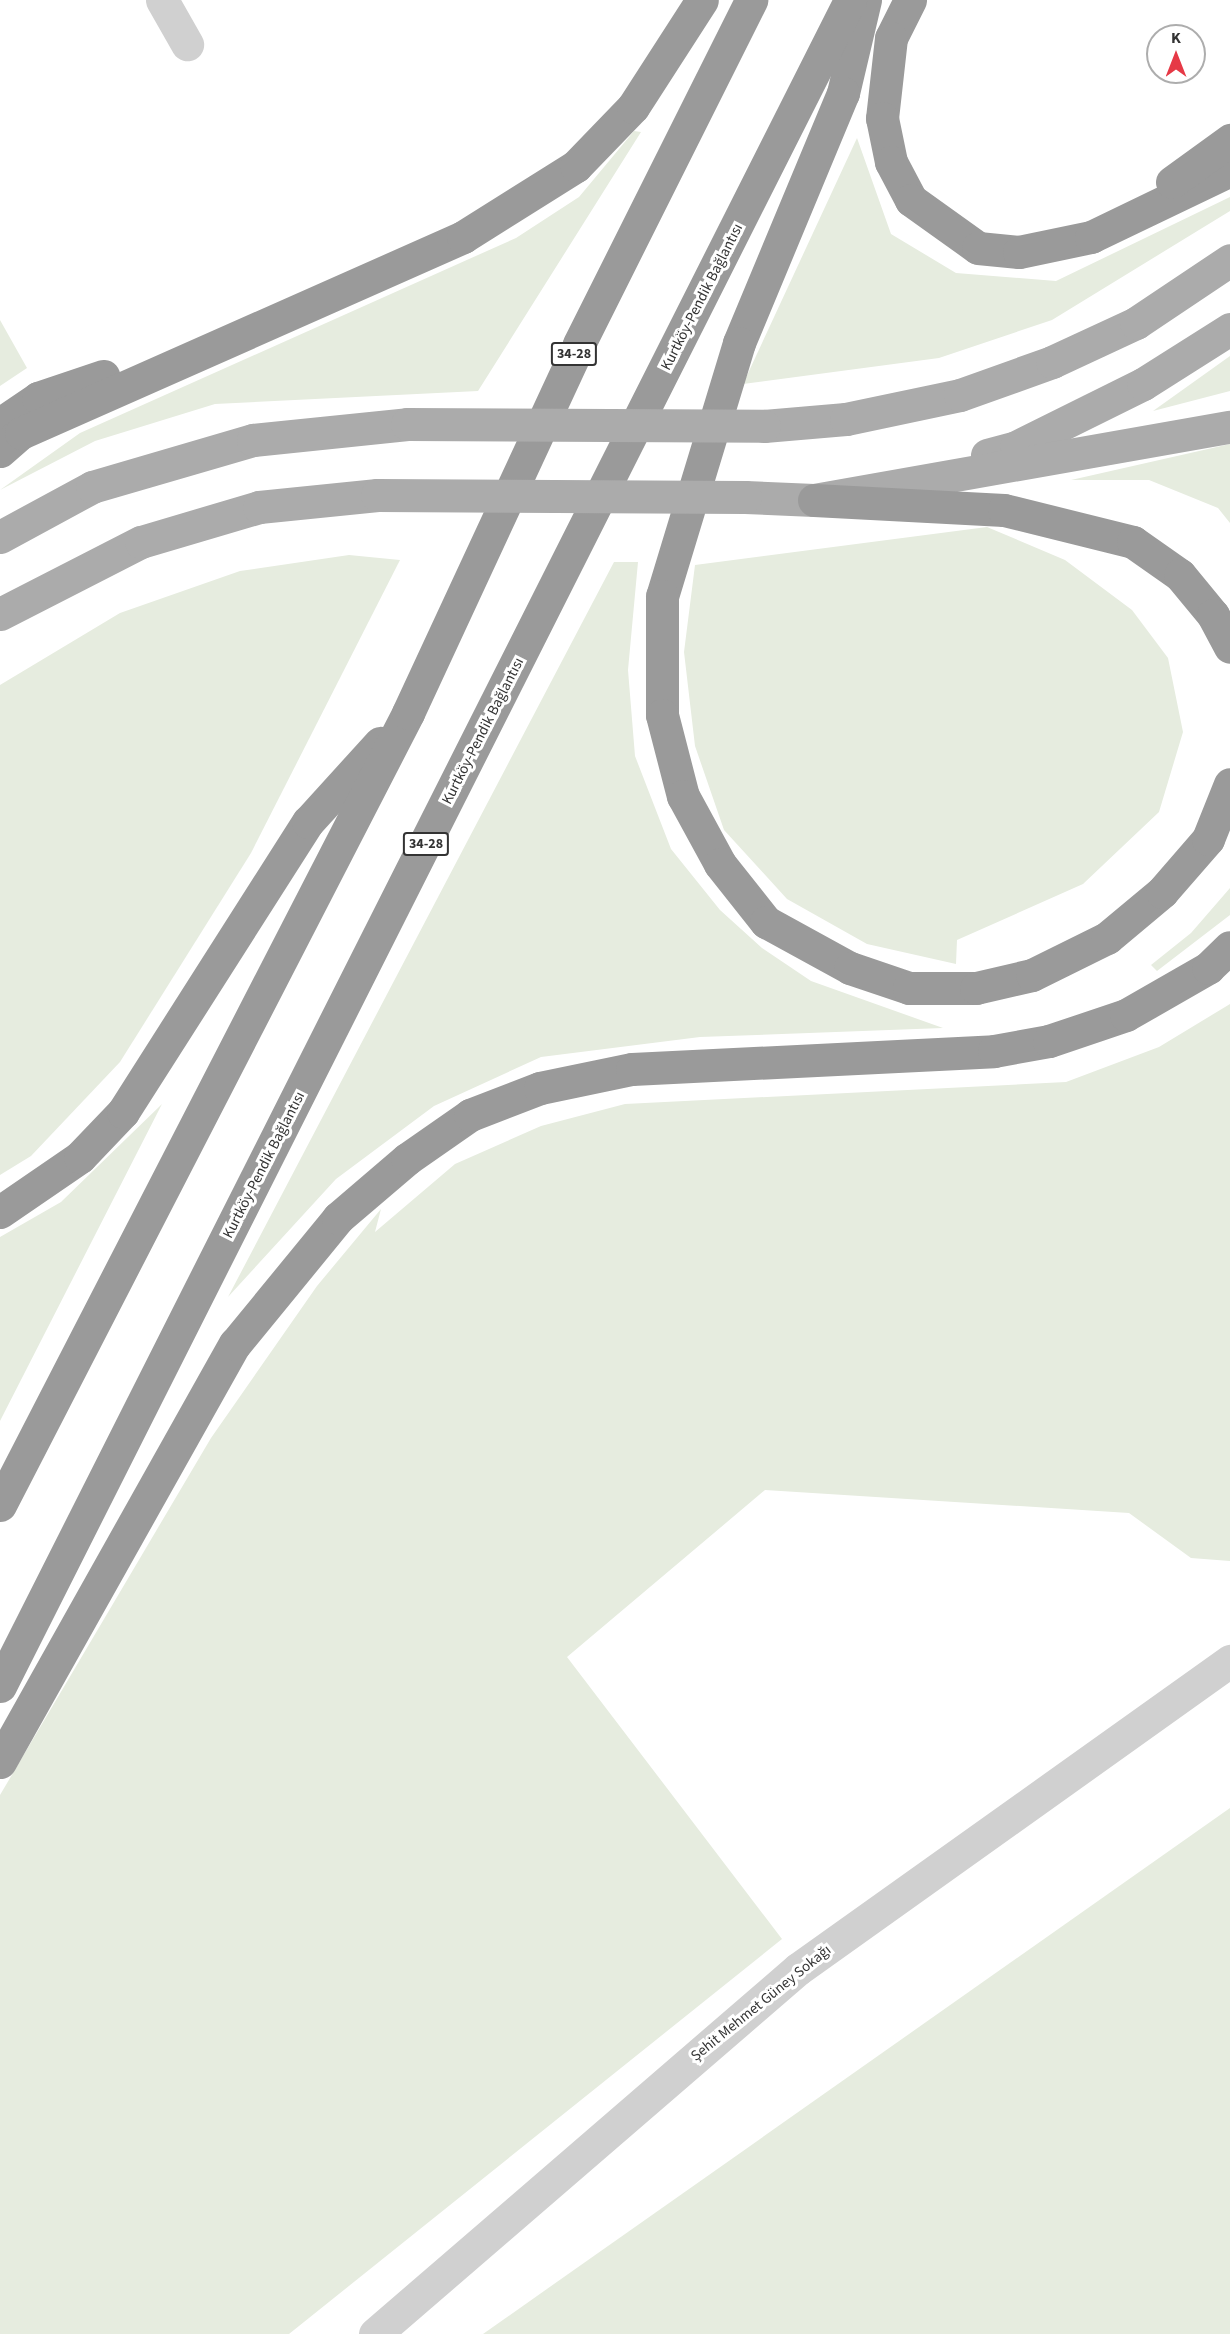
<!DOCTYPE html>
<meta charset="utf-8">
<style>
body{margin:0}
#map{position:relative;width:1230px;height:2334px;overflow:hidden;background:#fff;font-family:"Source Sans 3",sans-serif}
div>[style]{position:absolute}
.green>*{inset:0;background:#e6ecdf}
.minor>*{height:33px;margin:-16.5px;padding:0 16.5px;transform-origin:16.5px;border-radius:16.5px;background:#d0d0d0}
.major>*{height:33px;margin:-16.5px;padding:0 16.5px;transform-origin:16.5px;border-radius:16.5px;background:#ababab}
.highway>*{height:33px;margin:-16.5px;padding:0 16.5px;transform-origin:16.5px;border-radius:16.5px;background:#9a9a9a}
.major-bridge>*{height:33px;margin:-16.5px;padding:0 16.5px;transform-origin:16.5px;border-radius:16.5px;background:#ababab}
span{translate:-50% -50%;white-space:nowrap;text-align:center;line-height:1.15;-webkit-text-stroke:6px #fff;paint-order:stroke}
.shield-label span{padding:2px 4px;background:#fff;border:2px solid;border-radius:4px;-webkit-text-stroke-width:0}
.shield-label{font-size:14px;color:#333;font-weight:700}
.street-label{font-size:15px;color:#333}
.north{position:absolute;left:1146px;top:24px;width:60px;height:60px;box-sizing:border-box;background:#fff;border:2px solid #adadad;border-radius:50%;rotate:0deg;font-size:16px;font-weight:700;line-height:24px;text-align:center;color:#333}
.north::after{content:'';display:block;margin:auto;width:21px;height:27px;background:#e63946;clip-path:polygon(50% 0,100% 100%,50% 72%,0 100%)}
</style>
<div id="map">
<div class="green">
<i style="clip-path:polygon(634px 131px,641px 132px,478px 391px,215px 404px,95px 441px,0 490px,80px 433px,516px 238px,579px 197px)"></i>
<i style="clip-path:polygon(857px 138px,891px 234px,956px 273px,1056px 281px,1230px 197px,1230px 211px,1052px 320px,939px 358px,743px 384px)"></i>
<i style="clip-path:polygon(0 320px,27px 368px,0 386px)"></i>
<i style="clip-path:polygon(1230px 356px,1230px 391px,1153px 411px)"></i>
<i style="clip-path:polygon(1230px 444px,1230px 523px,1218px 508px,1149px 480px,1071px 480px)"></i>
<i style="clip-path:polygon(987px 527px,1065px 560px,1132px 610px,1168px 658px,1183px 732px,1159px 812px,1083px 884px,957px 940px,956px 964px,867px 944px,787px 899px,724px 830px,695px 746px,684px 652px,695px 565px)"></i>
<i style="clip-path:polygon(349px 555px,400px 560px,251px 853px,120px 1062px,31px 1156px,0 1175px,0 685px,120px 613px,240px 571px)"></i>
<i style="clip-path:polygon(614px 562px,638px 562px,628px 670px,635px 756px,671px 849px,720px 910px,762px 948px,811px 981px,943px 1028px,700px 1037px,541px 1057px,434px 1106px,336px 1179px,228px 1297px)"></i>
<i style="clip-path:polygon(1230px 888px,1230px 915px,1157px 971px,1151px 965px,1191px 933px)"></i>
<i style="clip-path:polygon(1230px 1004px,1230px 1561px,1191px 1558px,1129px 1513px,765px 1490px,567px 1657px,782px 1939px,289px 2334px,0 2334px,0 1795px,211px 1438px,317px 1286px,381px 1209px,375px 1232px,455px 1164px,541px 1126px,625px 1104px,1066px 1082px,1159px 1047px)"></i>
<i style="clip-path:polygon(162px 1104px,0 1421px,0 1237px,61px 1202px)"></i>
<i style="clip-path:polygon(1230px 1808px,1230px 2334px,483px 2334px)"></i>
</div>
<div class="minor">
<i style="left:162px;top:0;width:51px;rotate:60.4deg"></i>
<i style="left:375px;top:2334px;width:559px;rotate:-40.79deg"></i>
<i style="left:798px;top:1969px;width:531px;rotate:-35.49deg"></i>
</div>
<div class="major">
<i style="left:764px;top:426px;width:82px;rotate:-4.9deg"></i>
<i style="left:846px;top:419px;width:116px;rotate:-11.9deg"></i>
<i style="left:960px;top:395px;width:98px;rotate:-19.7deg"></i>
<i style="left:1052px;top:362px;width:93px;rotate:-24.9deg"></i>
<i style="left:1136px;top:323px;width:113px;rotate:-33.8deg"></i>
<i style="left:987px;top:455px;width:30px;rotate:-15deg"></i>
<i style="left:1016px;top:447px;width:142px;rotate:-26.4deg"></i>
<i style="left:1143px;top:384px;width:103px;rotate:-32.3deg"></i>
<i style="left:745px;top:497px;width:69px;rotate:2.5deg"></i>
<i style="left:814px;top:500px;width:422px;rotate:-10deg"></i>
<i style="left:0;top:537px;width:105px;rotate:-28.5deg"></i>
<i style="left:92px;top:487px;width:168px;rotate:-16.3deg"></i>
<i style="left:253px;top:440px;width:155px;rotate:-5.9deg"></i>
<i style="left:0;top:614px;width:158px;rotate:-27.1deg"></i>
<i style="left:141px;top:542px;width:123px;rotate:-16.5deg"></i>
<i style="left:259px;top:507px;width:119px;rotate:-5.8deg"></i>
</div>
<div class="highway">
<i style="left:865px;top:0;width:96px;rotate:103.3deg"></i>
<i style="left:843px;top:93px;width:271px;rotate:112.6deg"></i>
<i style="left:739px;top:343px;width:264px;rotate:106.9deg"></i>
<i style="left:662px;top:596px;width:119px;rotate:90deg"></i>
<i style="left:662px;top:715px;width:84px;rotate:75.5deg"></i>
<i style="left:683px;top:796px;width:77px;rotate:61.4deg"></i>
<i style="left:720px;top:864px;width:74px;rotate:51.6deg"></i>
<i style="left:766px;top:922px;width:96px;rotate:28.7deg"></i>
<i style="left:850px;top:968px;width:62px;rotate:18.7deg"></i>
<i style="left:909px;top:988px;width:67px"></i>
<i style="left:976px;top:988px;width:57px;rotate:-13.1deg"></i>
<i style="left:1032px;top:975px;width:84px;rotate:-26.3deg"></i>
<i style="left:1107px;top:938px;width:72px;rotate:-39.9deg"></i>
<i style="left:1162px;top:892px;width:70px;rotate:-49deg"></i>
<i style="left:1208px;top:839px;width:59px;rotate:-68.2deg"></i>
<i style="left:910px;top:0;width:42px;rotate:116.6deg"></i>
<i style="left:891px;top:38px;width:81px;rotate:96.4deg"></i>
<i style="left:882px;top:118px;width:45px;rotate:78.4deg"></i>
<i style="left:891px;top:162px;width:43px;rotate:62.2deg"></i>
<i style="left:911px;top:200px;width:82px;rotate:35.6deg"></i>
<i style="left:978px;top:248px;width:41px;rotate:5.6deg"></i>
<i style="left:1019px;top:252px;width:74px;rotate:-11.8deg"></i>
<i style="left:1091px;top:237px;width:154px;rotate:-25.7deg"></i>
<i style="left:1172px;top:182px;width:72px;rotate:-35.9deg"></i>
<i style="left:0;top:424px;width:46px;rotate:-34.4deg"></i>
<i style="left:38px;top:398px;width:69px;rotate:-18.7deg"></i>
<i style="left:0;top:451px;width:28px;rotate:-41deg"></i>
<i style="left:21px;top:433px;width:484px;rotate:-23.9deg"></i>
<i style="left:463px;top:237px;width:133px;rotate:-32.1deg"></i>
<i style="left:576px;top:166px;width:82px;rotate:-46deg"></i>
<i style="left:633px;top:107px;width:127px;rotate:-57.2deg"></i>
<i style="left:814px;top:500px;width:190px;rotate:3deg"></i>
<i style="left:1004px;top:510px;width:133px;rotate:13.9deg"></i>
<i style="left:1133px;top:542px;width:57px;rotate:35.1deg"></i>
<i style="left:1180px;top:575px;width:52px;rotate:50.5deg"></i>
<i style="left:1213px;top:615px;width:36px;rotate:62deg"></i>
<i style="left:0;top:1212px;width:97px;rotate:-34.5deg"></i>
<i style="left:80px;top:1157px;width:62px;rotate:-46.3deg"></i>
<i style="left:123px;top:1112px;width:344px;rotate:-57.5deg"></i>
<i style="left:308px;top:822px;width:107px;rotate:-47.7deg"></i>
<i style="left:0;top:1505px;width:891px;rotate:-62.74deg"></i>
<i style="left:408px;top:713px;width:407px;rotate:-65.1deg"></i>
<i style="left:579px;top:344px;width:385px;rotate:-63.4deg"></i>
<i style="left:0;top:1686px;width:1888px;rotate:-63.24deg"></i>
<i style="left:0;top:1762px;width:480px;rotate:-60.7deg"></i>
<i style="left:235px;top:1344px;width:163px;rotate:-50.7deg"></i>
<i style="left:338px;top:1218px;width:91px;rotate:-40.5deg"></i>
<i style="left:407px;top:1159px;width:77px;rotate:-34.9deg"></i>
<i style="left:470px;top:1115px;width:75px;rotate:-21.1deg"></i>
<i style="left:540px;top:1088px;width:94px;rotate:-11.7deg"></i>
<i style="left:632px;top:1069px;width:362px;rotate:-2.8deg"></i>
<i style="left:994px;top:1051px;width:56px;rotate:-10.3deg"></i>
<i style="left:1049px;top:1041px;width:81px;rotate:-18.7deg"></i>
<i style="left:1126px;top:1015px;width:95px;rotate:-29.8deg"></i>
<i style="left:1208px;top:968px;width:30px;rotate:-44deg"></i>
</div>
<div class="major-bridge">
<i style="left:407px;top:424px;width:357px;rotate:0.3deg"></i>
<i style="left:377px;top:495px;width:368px;rotate:0.3deg"></i>
</div>
<div class="shield-label">
<span style="left:574px;top:354px">34-28</span>
<span style="left:426px;top:844px">34-28</span>
</div>
<div class="street-label">
<span style="left:702px;top:297px;rotate:-63deg">Kurtköy-Pendik Bağlantısı</span>
<span style="left:483px;top:731px;rotate:-63deg">Kurtköy-Pendik Bağlantısı</span>
<span style="left:264px;top:1165px;rotate:-63deg">Kurtköy-Pendik Bağlantısı</span>
<span style="left:761px;top:2003px;rotate:-39deg">Şehit Mehmet Güney Sokağı</span>
</div>
<div class="north">K</div>
</div>
